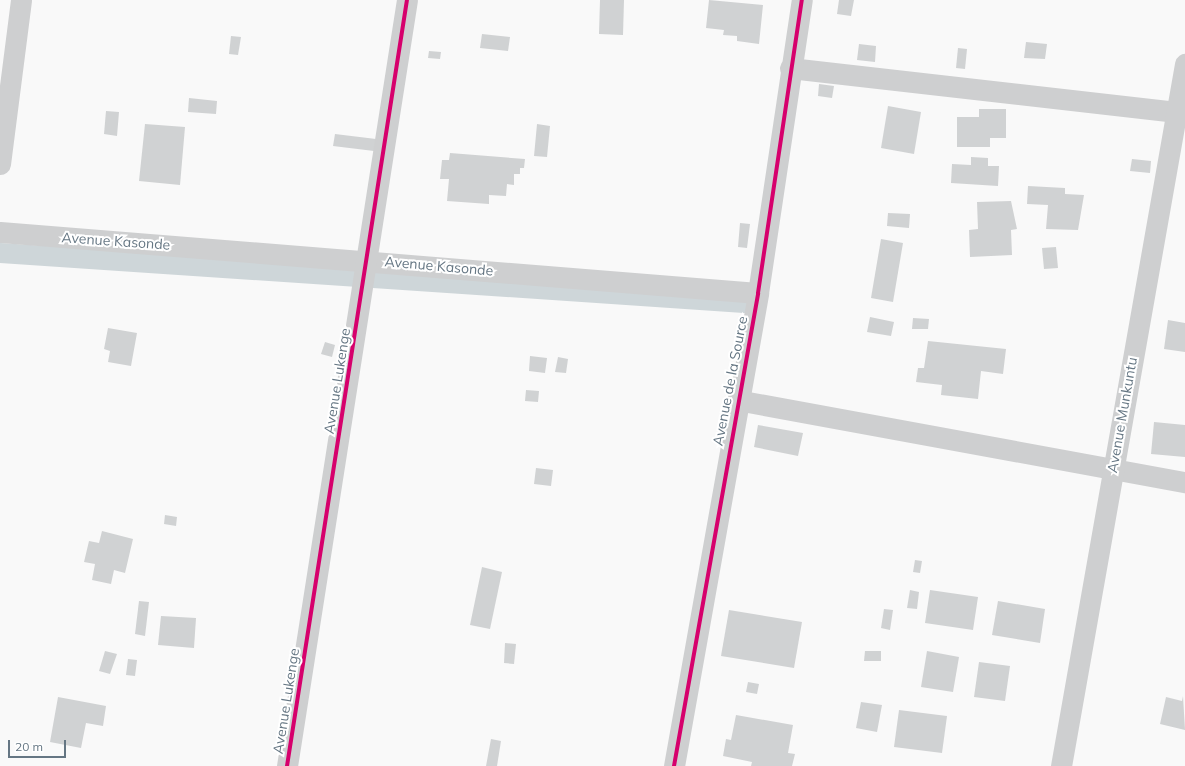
<!DOCTYPE html>
<style>
body{margin:0}
#map{position:relative;width:1185px;height:766px;overflow:hidden;background:#f9f9f9;font-family:Mulish,sans-serif}
div>[style]{position:absolute}
.canal>*{height:20px;margin:-10px;padding:0 10px;transform-origin:10px;border-radius:10px;background:#ced6d9}
.building>*{inset:0;background:#d0d2d3}
.minor>*{height:21px;margin:-10.5px;padding:0 10.5px;transform-origin:10.5px;border-radius:10.5px;background:#cecfd0}
.cycleway>*{height:4px;margin:-2px;padding:0 2px;transform-origin:2px;border-radius:2px;background:#d6006c}
span{translate:-50% -50%;white-space:nowrap;text-align:center;line-height:1.15;-webkit-text-stroke:4px #fff;paint-order:stroke}
.street-label{font-size:14px;color:#657683}
.scale{position:absolute;left:8px;top:740px;width:58px;height:18px;box-sizing:border-box;border:2px solid #657683;border-top:0;padding-left:5px;font-size:12px;line-height:14px;white-space:nowrap;color:#657683;-webkit-text-stroke:3px #fff;paint-order:stroke}
</style>
<div id="map">
<div class="canal">
<i style="left:0;top:253px;width:746px;rotate:3.84deg"></i>
</div>
<div class="building">
<i style="clip-path:polygon(600px 0,624px 0,623px 35px,599px 34px)"></i>
<i style="clip-path:polygon(709px 0,763px 5px,759px 44px,737px 41px,737px 36px,723px 35px,724px 30px,706px 28px)"></i>
<i style="clip-path:polygon(839px 0,854px 0,851px 16px,837px 14px)"></i>
<i style="clip-path:polygon(482px 34px,510px 37px,508px 51px,480px 48px)"></i>
<i style="clip-path:polygon(231px 36px,241px 37px,238px 55px,229px 54px)"></i>
<i style="clip-path:polygon(1026px 42px,1047px 44px,1045px 59px,1024px 58px)"></i>
<i style="clip-path:polygon(859px 44px,876px 46px,875px 62px,857px 60px)"></i>
<i style="clip-path:polygon(958px 48px,967px 49px,965px 69px,956px 68px)"></i>
<i style="clip-path:polygon(429px 51px,441px 52px,440px 59px,428px 58px)"></i>
<i style="clip-path:polygon(819px 84px,834px 86px,832px 98px,818px 96px)"></i>
<i style="clip-path:polygon(189px 98px,217px 101px,216px 114px,188px 112px)"></i>
<i style="clip-path:polygon(888px 106px,921px 112px,914px 154px,881px 148px)"></i>
<i style="clip-path:polygon(979px 109px,1006px 109px,1006px 138px,990px 138px,990px 147px,957px 147px,957px 117px,979px 117px)"></i>
<i style="clip-path:polygon(106px 111px,119px 112px,117px 136px,104px 134px)"></i>
<i style="clip-path:polygon(145px 124px,185px 127px,180px 185px,139px 181px)"></i>
<i style="clip-path:polygon(537px 124px,550px 126px,547px 157px,534px 156px)"></i>
<i style="clip-path:polygon(335px 134px,376px 139px,374px 151px,333px 146px)"></i>
<i style="clip-path:polygon(450px 153px,525px 159px,524px 168px,520px 168px,520px 174px,514px 174px,514px 185px,507px 184px,506px 196px,489px 195px,489px 204px,447px 201px,449px 179px,440px 179px,442px 160px,449px 160px)"></i>
<i style="clip-path:polygon(971px 157px,988px 158px,988px 166px,999px 166px,998px 186px,951px 183px,952px 164px,971px 165px)"></i>
<i style="clip-path:polygon(1132px 159px,1151px 161px,1150px 173px,1130px 171px)"></i>
<i style="clip-path:polygon(1028px 186px,1065px 188px,1065px 194px,1084px 195px,1078px 230px,1046px 229px,1048px 205px,1027px 204px)"></i>
<i style="clip-path:polygon(1011px 201px,1017px 229px,1011px 230px,1012px 255px,970px 257px,969px 230px,978px 229px,977px 202px)"></i>
<i style="clip-path:polygon(888px 213px,910px 214px,909px 228px,887px 226px)"></i>
<i style="clip-path:polygon(740px 223px,750px 224px,747px 248px,738px 247px)"></i>
<i style="clip-path:polygon(881px 239px,903px 243px,893px 302px,871px 298px)"></i>
<i style="clip-path:polygon(1056px 247px,1058px 268px,1044px 269px,1042px 248px)"></i>
<i style="clip-path:polygon(870px 317px,894px 322px,891px 336px,867px 332px)"></i>
<i style="clip-path:polygon(913px 318px,929px 319px,928px 329px,912px 329px)"></i>
<i style="clip-path:polygon(1168px 320px,1185px 323px,1185px 352px,1164px 349px)"></i>
<i style="clip-path:polygon(108px 328px,137px 333px,131px 366px,108px 362px,110px 351px,104px 349px)"></i>
<i style="clip-path:polygon(928px 341px,1006px 349px,1003px 374px,981px 371px,978px 399px,941px 395px,942px 385px,916px 382px,918px 368px,924px 368px)"></i>
<i style="clip-path:polygon(325px 342px,335px 345px,332px 357px,321px 354px)"></i>
<i style="clip-path:polygon(530px 356px,547px 358px,545px 373px,529px 371px)"></i>
<i style="clip-path:polygon(558px 357px,568px 359px,566px 373px,555px 372px)"></i>
<i style="clip-path:polygon(526px 390px,539px 391px,538px 402px,525px 401px)"></i>
<i style="clip-path:polygon(1154px 422px,1185px 425px,1185px 457px,1151px 454px)"></i>
<i style="clip-path:polygon(758px 425px,803px 433px,798px 456px,754px 447px)"></i>
<i style="clip-path:polygon(536px 468px,553px 470px,551px 486px,534px 484px)"></i>
<i style="clip-path:polygon(165px 515px,177px 517px,176px 526px,164px 524px)"></i>
<i style="clip-path:polygon(102px 531px,133px 539px,125px 573px,114px 570px,111px 584px,92px 580px,95px 564px,84px 562px,89px 541px,99px 543px)"></i>
<i style="clip-path:polygon(915px 560px,922px 561px,920px 573px,913px 572px)"></i>
<i style="clip-path:polygon(482px 567px,502px 572px,490px 629px,470px 625px)"></i>
<i style="clip-path:polygon(910px 590px,919px 592px,917px 609px,907px 608px)"></i>
<i style="clip-path:polygon(930px 590px,978px 597px,973px 630px,925px 623px)"></i>
<i style="clip-path:polygon(139px 601px,149px 602px,145px 636px,135px 634px)"></i>
<i style="clip-path:polygon(998px 601px,1045px 609px,1040px 643px,992px 635px)"></i>
<i style="clip-path:polygon(884px 609px,893px 610px,890px 630px,881px 628px)"></i>
<i style="clip-path:polygon(729px 610px,802px 622px,794px 668px,721px 656px)"></i>
<i style="clip-path:polygon(161px 616px,196px 618px,194px 648px,158px 645px)"></i>
<i style="clip-path:polygon(505px 643px,516px 644px,514px 664px,504px 663px)"></i>
<i style="clip-path:polygon(105px 651px,117px 654px,110px 674px,99px 671px)"></i>
<i style="clip-path:polygon(865px 651px,881px 651px,881px 661px,864px 661px)"></i>
<i style="clip-path:polygon(927px 651px,959px 657px,953px 692px,921px 687px)"></i>
<i style="clip-path:polygon(128px 659px,137px 660px,135px 676px,126px 675px)"></i>
<i style="clip-path:polygon(979px 662px,1010px 666px,1005px 701px,974px 697px)"></i>
<i style="clip-path:polygon(748px 682px,759px 684px,757px 694px,746px 692px)"></i>
<i style="clip-path:polygon(1183px 696px,1185px 730px,1160px 724px,1166px 697px,1182px 701px)"></i>
<i style="clip-path:polygon(58px 697px,106px 706px,103px 726px,86px 723px,81px 748px,50px 742px)"></i>
<i style="clip-path:polygon(861px 702px,882px 705px,877px 732px,856px 728px)"></i>
<i style="clip-path:polygon(899px 710px,947px 716px,942px 753px,894px 747px)"></i>
<i style="clip-path:polygon(736px 715px,793px 725px,788px 753px,795px 754px,792px 766px,751px 766px,752px 762px,723px 756px,726px 739px,731px 740px)"></i>
<i style="clip-path:polygon(491px 739px,501px 741px,497px 766px,486px 766px)"></i>
</div>
<div class="minor">
<i style="left:790px;top:68px;width:389px;rotate:6.5deg"></i>
<i style="left:0;top:164px;width:165px;rotate:-82.7deg"></i>
<i style="left:0;top:232px;width:760px;rotate:4.6deg"></i>
<i style="left:737px;top:400px;width:455px;rotate:10.4deg"></i>
<i style="left:287px;top:766px;width:775px;rotate:-81.1deg"></i>
<i style="left:674px;top:766px;width:480px;rotate:-79.9deg"></i>
<i style="left:758px;top:293px;width:296px;rotate:-81.5deg"></i>
<i style="left:1061px;top:766px;width:713px;rotate:-79.98deg"></i>
</div>
<div class="cycleway">
<i style="left:287px;top:766px;width:775px;rotate:-81.1deg"></i>
<i style="left:674px;top:766px;width:480px;rotate:-79.9deg"></i>
<i style="left:758px;top:293px;width:296px;rotate:-81.5deg"></i>
</div>
<div class="street-label">
<span style="left:116px;top:241px;rotate:4deg">Avenue Kasonde</span>
<span style="left:439px;top:266px;rotate:5deg">Avenue Kasonde</span>
<span style="left:337px;top:381px;rotate:-81deg">Avenue Lukenge</span>
<span style="left:730px;top:381px;rotate:-79deg">Avenue de la Source</span>
<span style="left:1122px;top:415px;rotate:-80deg">Avenue Munkuntu</span>
<span style="left:286px;top:701px;rotate:-81deg">Avenue Lukenge</span>
</div>
<div class="scale">20 m</div>
</div>
